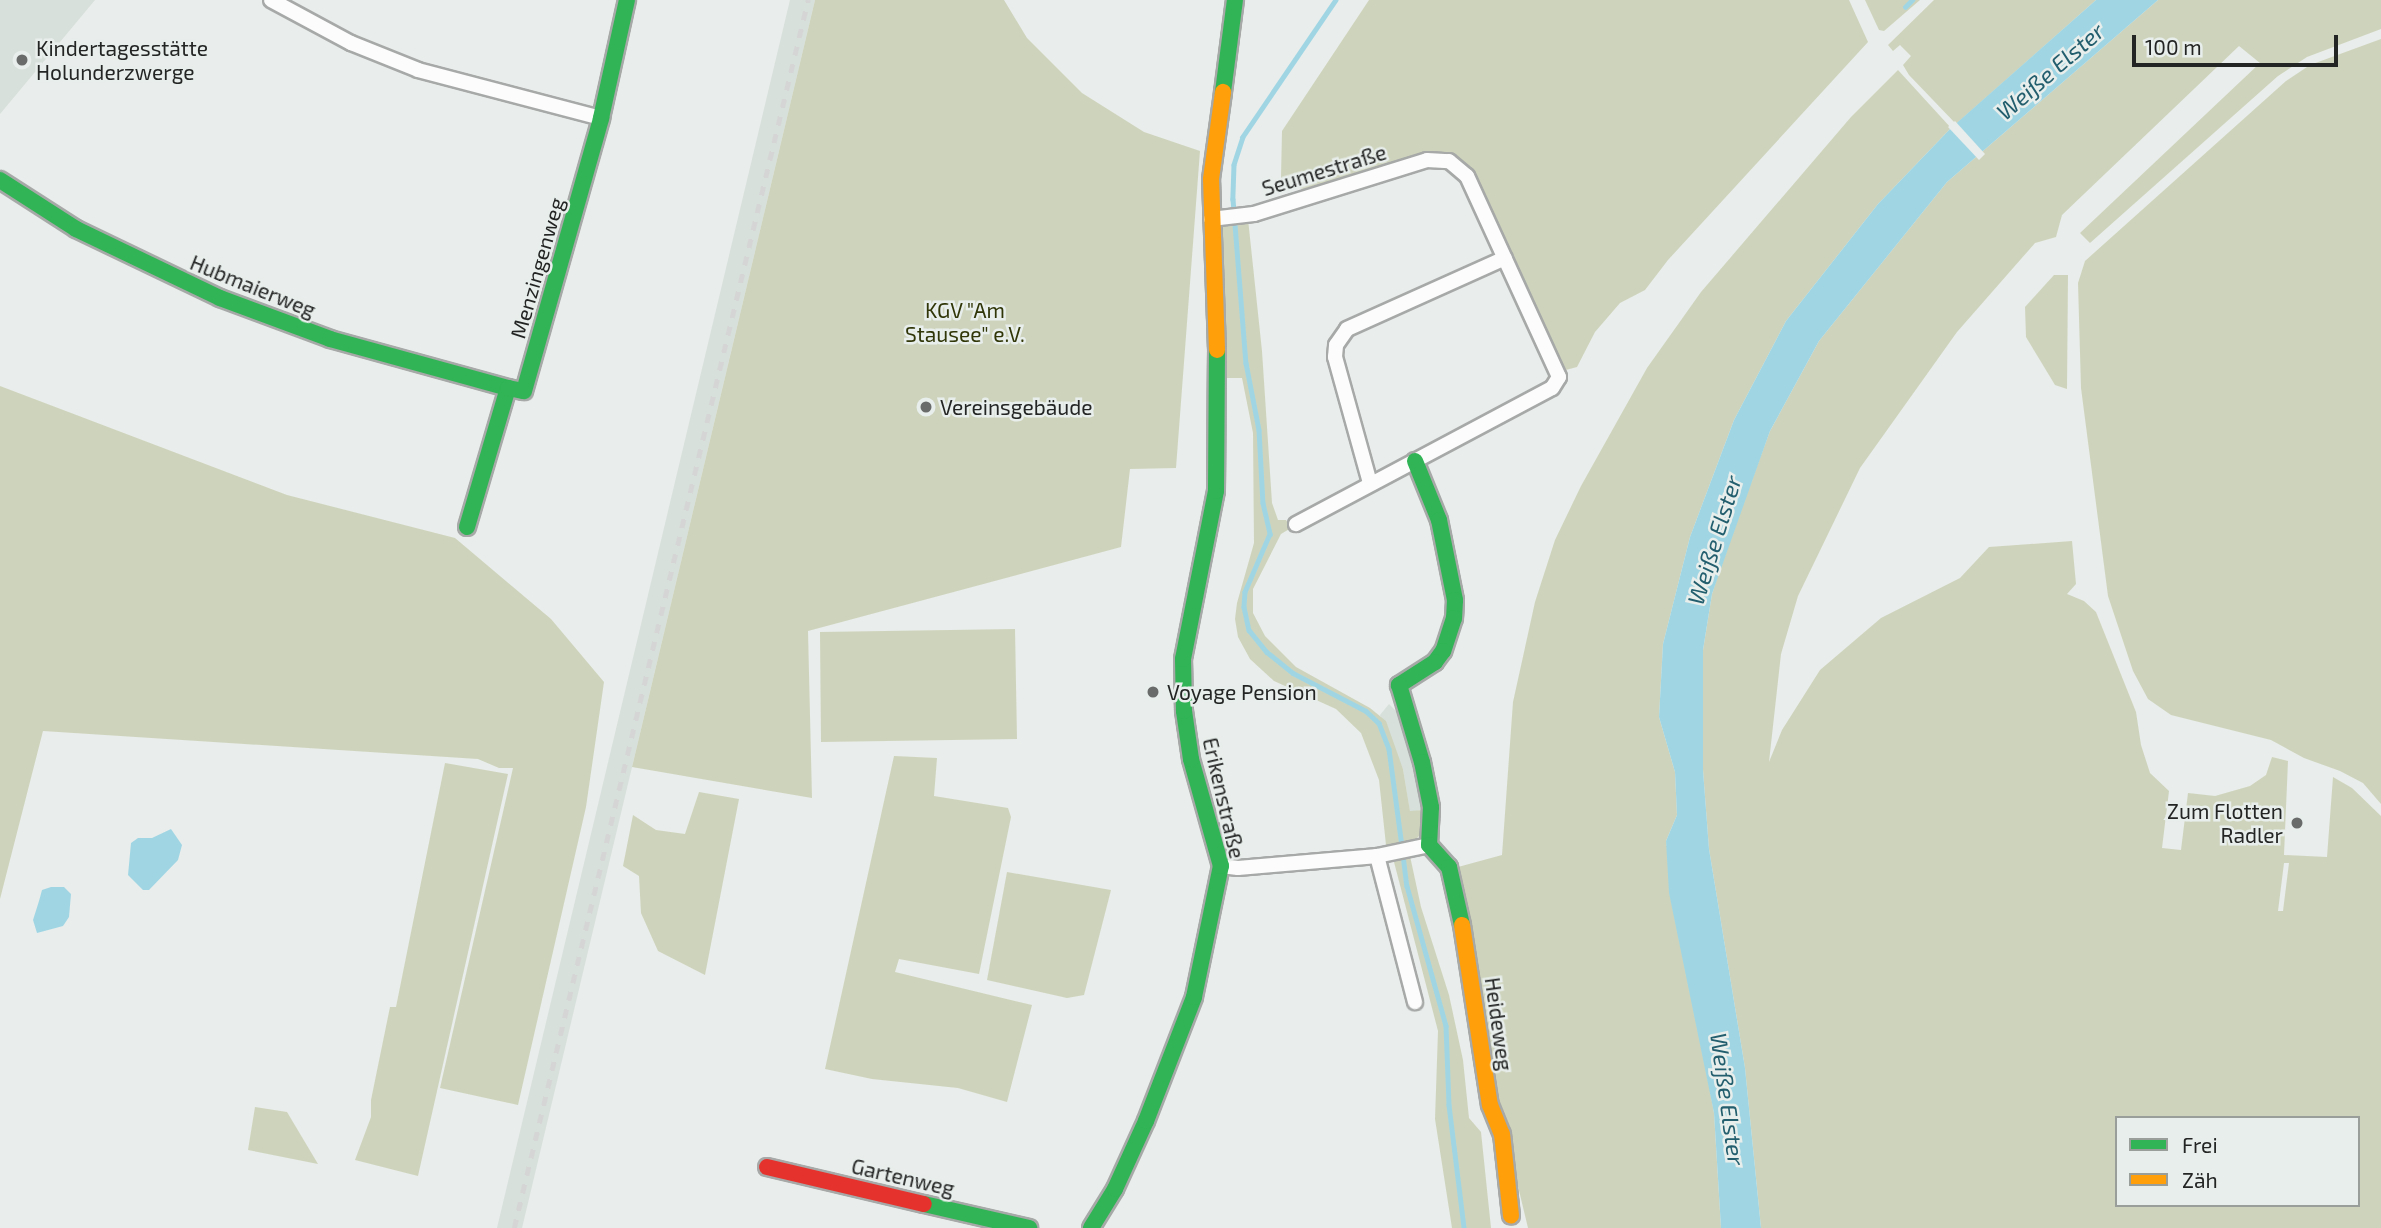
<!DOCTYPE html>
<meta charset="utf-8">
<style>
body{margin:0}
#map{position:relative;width:2381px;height:1228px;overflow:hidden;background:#e9edeb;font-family:"Exo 2",sans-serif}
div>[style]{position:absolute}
.built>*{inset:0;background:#d7e0db}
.green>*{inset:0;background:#ced4bc}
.water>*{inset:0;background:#a0d6e4}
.pier>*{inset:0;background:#e9edeb}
.stream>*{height:4.5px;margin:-2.25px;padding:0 2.25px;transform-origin:2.25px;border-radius:2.25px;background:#a0d6e4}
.roads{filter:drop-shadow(2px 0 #a6a9a7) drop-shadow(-2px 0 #a6a9a7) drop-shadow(0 2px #a6a9a7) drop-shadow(0 -2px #a6a9a7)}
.street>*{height:14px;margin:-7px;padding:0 7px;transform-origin:7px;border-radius:7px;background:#fcfcfc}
.fast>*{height:16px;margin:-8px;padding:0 8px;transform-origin:8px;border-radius:8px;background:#30b455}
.slow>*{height:16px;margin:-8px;padding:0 8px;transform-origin:8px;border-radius:8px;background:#ff9f0a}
.jam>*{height:16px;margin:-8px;padding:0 8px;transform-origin:8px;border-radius:8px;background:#e5322d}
.rail>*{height:4.5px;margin-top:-2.25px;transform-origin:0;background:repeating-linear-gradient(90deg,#d5d5d5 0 9px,transparent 0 18px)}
.dots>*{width:19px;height:19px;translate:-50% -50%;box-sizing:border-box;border:4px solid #e8eeeb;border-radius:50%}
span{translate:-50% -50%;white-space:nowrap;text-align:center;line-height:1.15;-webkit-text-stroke:5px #e8eeeb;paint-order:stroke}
.poi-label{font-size:21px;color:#232524}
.left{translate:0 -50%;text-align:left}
.right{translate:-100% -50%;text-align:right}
.street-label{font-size:21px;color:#232524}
.park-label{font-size:21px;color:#303607}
.water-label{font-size:23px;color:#225e6e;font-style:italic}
.legend{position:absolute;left:2115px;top:1116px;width:245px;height:91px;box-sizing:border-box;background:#e8eeeb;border:2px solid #999e9b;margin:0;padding:9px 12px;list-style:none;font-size:21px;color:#232524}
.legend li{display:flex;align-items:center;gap:14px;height:35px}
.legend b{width:35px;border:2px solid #999e9b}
.scale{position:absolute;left:2132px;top:35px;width:206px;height:32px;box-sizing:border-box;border:4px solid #232524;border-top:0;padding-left:9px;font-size:21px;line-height:24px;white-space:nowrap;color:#232524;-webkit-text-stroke:5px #e8eeeb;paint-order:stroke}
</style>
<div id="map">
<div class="built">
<i style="clip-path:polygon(0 0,95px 0,0 114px)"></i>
<i style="clip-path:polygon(790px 0,815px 0,522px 1228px,497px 1228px)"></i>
<i style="clip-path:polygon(1389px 704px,1399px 714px,1416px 764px,1423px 810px,1410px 812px,1403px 769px,1380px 715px)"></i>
</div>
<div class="green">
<i style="clip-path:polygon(815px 0,1004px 0,1027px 38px,1082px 93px,1144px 132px,1200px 151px,1176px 468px,1130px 469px,1121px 547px,808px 631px,812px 798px,632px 767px)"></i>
<i style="clip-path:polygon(1369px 0,1849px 0,1868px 42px,1668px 260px,1645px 290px,1620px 303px,1595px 332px,1577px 367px,1562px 371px,1471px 173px,1461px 162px,1452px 156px,1308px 190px,1286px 185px,1281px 177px,1282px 131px)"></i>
<i style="clip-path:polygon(1865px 0,1920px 0,1884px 31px,1879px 30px)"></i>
<i style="clip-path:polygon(1934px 0,2096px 0,1956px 124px,1909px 75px,1903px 65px,1911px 56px,1900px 45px,1893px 51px,1888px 45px)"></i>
<i style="clip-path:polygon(evenodd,2158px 0,2381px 0,2381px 29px,2307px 57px,2278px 76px,2090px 243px,2080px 233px,2260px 63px,2239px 46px,2062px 215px,2056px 237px,2035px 243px,1957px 332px,1860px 468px,1798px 596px,1781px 654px,1769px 762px,1782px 730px,1820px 670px,1881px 618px,1960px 578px,1989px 547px,2072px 541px,2076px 584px,2067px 594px,2084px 601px,2096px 612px,2136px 712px,2141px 745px,2150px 773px,2169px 791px,2162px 848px,2181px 850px,2188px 793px,2215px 796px,2250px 786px,2266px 775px,2272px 757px,2288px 761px,2284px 855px,2327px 857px,2333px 777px,2352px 788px,2381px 816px,2381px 1228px,1761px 1228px,1745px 1068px,1709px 849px,1703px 770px,1703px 650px,1712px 594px,1727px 547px,1770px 431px,1819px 341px,1947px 182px,2158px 0,2284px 863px,2289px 863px,2283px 911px,2278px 911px,2284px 863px,2158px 0,2117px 1118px,2358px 1118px,2358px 1205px,2117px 1205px,2117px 1118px)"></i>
<i style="clip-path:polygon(2381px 39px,2381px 804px,2363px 783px,2340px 771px,2304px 758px,2271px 740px,2171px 715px,2148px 699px,2133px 671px,2108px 596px,2081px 388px,2078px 283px,2085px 261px,2286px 81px,2310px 65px)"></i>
<i style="clip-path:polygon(1898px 70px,1951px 128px,1878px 204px,1786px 321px,1734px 420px,1690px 537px,1663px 644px,1659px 717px,1675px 772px,1677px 815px,1666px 841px,1714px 1113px,1721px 1228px,1528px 1228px,1494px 1086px,1458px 867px,1502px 855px,1513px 702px,1535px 602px,1555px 540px,1581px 486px,1647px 368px,1701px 292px,1851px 117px)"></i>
<i style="clip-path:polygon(1248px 219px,1262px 351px,1272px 503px,1278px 520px,1286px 520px,1291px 528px,1281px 534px,1253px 589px,1253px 613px,1265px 636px,1296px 667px,1370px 708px,1386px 721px,1403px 769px,1410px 811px,1423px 810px,1420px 835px,1411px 844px,1393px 848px,1386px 845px,1379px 780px,1361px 733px,1336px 709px,1274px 681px,1250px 659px,1238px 637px,1235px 619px,1237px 603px,1254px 543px,1253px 433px,1242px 378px,1227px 378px,1217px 232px,1228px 222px)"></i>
<i style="clip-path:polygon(2054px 275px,2068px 275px,2067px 389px,2055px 385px,2026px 337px,2025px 307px)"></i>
<i style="clip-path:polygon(0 386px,287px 495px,455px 538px,551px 619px,604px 682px,586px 807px,518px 1105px,440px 1088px,513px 768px,499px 768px,478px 759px,43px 731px,0 899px)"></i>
<i style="clip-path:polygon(1015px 629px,1017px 739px,821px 742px,820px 632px)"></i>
<i style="clip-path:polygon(894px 756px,937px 758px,934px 796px,1008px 808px,1011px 817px,979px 974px,899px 959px,895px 972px,1032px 1005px,1007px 1102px,958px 1088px,872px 1079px,825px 1069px)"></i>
<i style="clip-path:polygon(445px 763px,508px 774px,418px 1176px,355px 1160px,371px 1117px,371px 1100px,390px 1007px,396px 1007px)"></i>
<i style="clip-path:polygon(699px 792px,739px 799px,705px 975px,658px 951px,641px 913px,639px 876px,623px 866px,633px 815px,656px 830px,685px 834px)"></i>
<i style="clip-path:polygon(1410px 856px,1421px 907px,1449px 995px,1463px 1060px,1469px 1118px,1481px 1132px,1491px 1228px,1452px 1228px,1435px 1119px,1438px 1031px,1394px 862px)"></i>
<i style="clip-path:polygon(1007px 872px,1111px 890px,1084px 995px,1067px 998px,987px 980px)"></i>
<i style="clip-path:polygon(255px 1107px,287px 1112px,318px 1164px,248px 1150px)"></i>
</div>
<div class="water">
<i style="clip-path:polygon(2096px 0,2158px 0,1947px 182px,1819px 341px,1770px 431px,1712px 594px,1703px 650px,1703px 770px,1709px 849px,1745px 1068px,1761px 1228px,1721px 1228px,1714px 1113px,1669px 893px,1666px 841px,1677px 815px,1675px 772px,1659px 717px,1663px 644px,1690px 537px,1734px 420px,1786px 321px,1878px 204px,1951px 128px)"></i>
<i style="clip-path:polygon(171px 829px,182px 845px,178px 860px,149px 890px,143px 890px,128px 875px,131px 843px,138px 838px,152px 838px)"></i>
<i style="clip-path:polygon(51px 887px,64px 887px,71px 894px,69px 917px,63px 926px,37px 933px,33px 920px,39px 901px,42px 890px)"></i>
</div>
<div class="pier">
<i style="clip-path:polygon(1955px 121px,1985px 154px,1979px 160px,1948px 127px)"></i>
</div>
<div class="stream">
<i style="left:1336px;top:0;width:166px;rotate:124.2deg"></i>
<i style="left:1243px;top:137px;width:29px;rotate:108deg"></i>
<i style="left:1234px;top:165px;width:34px;rotate:92deg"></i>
<i style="left:1233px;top:199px;width:165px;rotate:85.5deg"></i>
<i style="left:1246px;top:363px;width:68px;rotate:79deg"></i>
<i style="left:1259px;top:430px;width:73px;rotate:86.9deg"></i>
<i style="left:1263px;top:503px;width:32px;rotate:77deg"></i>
<i style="left:1270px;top:534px;width:63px;rotate:113.3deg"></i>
<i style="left:1245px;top:592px;width:15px;rotate:94deg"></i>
<i style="left:1244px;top:607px;width:24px;rotate:78deg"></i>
<i style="left:1249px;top:630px;width:28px;rotate:51deg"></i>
<i style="left:1267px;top:652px;width:33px;rotate:39deg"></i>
<i style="left:1293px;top:673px;width:82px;rotate:27.5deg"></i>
<i style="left:1366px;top:711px;width:18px;rotate:43deg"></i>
<i style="left:1379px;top:723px;width:28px;rotate:69deg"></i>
<i style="left:1389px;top:749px;width:98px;rotate:82.4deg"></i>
<i style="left:1905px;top:7px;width:10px;rotate:-45deg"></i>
<i style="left:1403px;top:855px;width:31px;rotate:83deg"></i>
<i style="left:1407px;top:886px;width:145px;rotate:74.4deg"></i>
<i style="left:1446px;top:1026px;width:79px;rotate:87.8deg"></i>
<i style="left:1449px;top:1105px;width:124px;rotate:83deg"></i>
</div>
<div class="roads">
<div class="street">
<i style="left:271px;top:0;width:91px;rotate:28.3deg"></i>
<i style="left:351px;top:43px;width:72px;rotate:21.9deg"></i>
<i style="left:418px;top:70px;width:189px;rotate:14.7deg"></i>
<i style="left:1211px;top:219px;width:43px;rotate:-6.6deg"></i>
<i style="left:1254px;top:214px;width:181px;rotate:-17.3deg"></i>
<i style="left:1427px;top:160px;width:22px;rotate:3deg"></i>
<i style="left:1449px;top:161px;width:23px;rotate:40deg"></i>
<i style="left:1467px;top:176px;width:221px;rotate:65.4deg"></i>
<i style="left:1559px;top:377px;width:13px;rotate:122deg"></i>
<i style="left:1552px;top:388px;width:290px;rotate:152deg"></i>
<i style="left:1370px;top:483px;width:131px;rotate:-105.5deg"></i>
<i style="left:1335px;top:357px;width:12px;rotate:-85deg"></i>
<i style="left:1336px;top:345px;width:19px;rotate:-55deg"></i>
<i style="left:1347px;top:329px;width:173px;rotate:-24.2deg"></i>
<i style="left:1377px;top:856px;width:151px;rotate:75.4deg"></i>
<i style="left:1221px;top:866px;width:17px;rotate:7deg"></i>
<i style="left:1238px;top:868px;width:140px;rotate:-4.9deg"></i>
<i style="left:1377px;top:856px;width:53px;rotate:-11.9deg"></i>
</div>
<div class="fast">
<i style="left:1223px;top:92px;width:93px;rotate:-82.6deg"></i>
<i style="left:0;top:180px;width:90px;rotate:32.8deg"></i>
<i style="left:76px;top:229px;width:160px;rotate:25.6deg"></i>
<i style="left:220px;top:298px;width:117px;rotate:20.4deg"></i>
<i style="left:330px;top:339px;width:185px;rotate:15.4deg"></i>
<i style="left:1415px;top:461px;width:64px;rotate:67.9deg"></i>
<i style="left:1439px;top:520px;width:82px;rotate:78.7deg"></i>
<i style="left:1455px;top:600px;width:18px;rotate:93deg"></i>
<i style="left:1454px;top:618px;width:35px;rotate:108deg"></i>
<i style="left:1443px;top:651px;width:14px;rotate:126deg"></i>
<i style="left:1435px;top:662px;width:43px;rotate:147.4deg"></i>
<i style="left:1399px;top:685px;width:80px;rotate:73.4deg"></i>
<i style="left:1422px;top:762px;width:46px;rotate:78.7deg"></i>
<i style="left:1431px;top:807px;width:38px;rotate:93deg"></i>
<i style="left:1429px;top:845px;width:30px;rotate:48deg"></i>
<i style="left:1449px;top:867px;width:59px;rotate:77.4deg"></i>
<i style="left:467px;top:527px;width:145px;rotate:-73.6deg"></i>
<i style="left:508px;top:388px;width:16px;rotate:11deg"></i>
<i style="left:524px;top:391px;width:284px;rotate:-74.2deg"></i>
<i style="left:601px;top:118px;width:121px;rotate:-77.6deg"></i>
<i style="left:924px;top:1204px;width:108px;rotate:12.9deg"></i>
<i style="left:1091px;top:1228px;width:46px;rotate:-58.4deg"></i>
<i style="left:1115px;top:1189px;width:75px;rotate:-65.5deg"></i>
<i style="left:1146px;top:1121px;width:133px;rotate:-68.8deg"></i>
<i style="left:1194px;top:997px;width:134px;rotate:-78.4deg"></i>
<i style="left:1221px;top:866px;width:111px;rotate:-105.7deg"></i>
<i style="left:1191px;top:759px;width:49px;rotate:-98.3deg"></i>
<i style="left:1184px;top:711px;width:52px;rotate:-91.1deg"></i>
<i style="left:1183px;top:659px;width:171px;rotate:-78.9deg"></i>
<i style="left:1216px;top:491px;width:141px;rotate:-89.6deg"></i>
</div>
<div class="slow">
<i style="left:1217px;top:350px;width:171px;rotate:-92deg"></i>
<i style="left:1211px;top:179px;width:88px;rotate:-82.1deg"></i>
<i style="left:1462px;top:925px;width:182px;rotate:81.2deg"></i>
<i style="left:1490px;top:1105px;width:31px;rotate:68deg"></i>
<i style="left:1502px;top:1134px;width:82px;rotate:83.7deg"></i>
</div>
<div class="jam">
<i style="left:767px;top:1167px;width:161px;rotate:13.3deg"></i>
</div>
</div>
<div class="rail">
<i style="left:514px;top:1228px;width:1263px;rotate:-76.54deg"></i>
</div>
<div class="dots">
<i style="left:22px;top:60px;background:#686b6a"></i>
<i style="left:926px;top:407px;background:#686b6a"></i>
<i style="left:1153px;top:692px;background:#686b6a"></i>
<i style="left:2297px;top:823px;background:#686b6a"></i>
</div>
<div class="poi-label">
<span class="left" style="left:36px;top:60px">Kindertagesstätte<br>Holunderzwerge</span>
<span class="left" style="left:940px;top:407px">Vereinsgebäude</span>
<span class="left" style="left:1167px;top:692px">Voyage Pension</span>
<span class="right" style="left:2283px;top:823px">Zum Flotten<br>Radler</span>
</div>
<div class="street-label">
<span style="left:1324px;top:170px;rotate:-17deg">Seumestraße</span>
<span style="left:537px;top:268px;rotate:-74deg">Menzingenweg</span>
<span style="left:253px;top:286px;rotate:22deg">Hubmaierweg</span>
<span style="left:1224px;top:798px;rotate:77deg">Erikenstraße</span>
<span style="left:1499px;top:1024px;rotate:82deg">Heideweg</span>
<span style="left:903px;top:1177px;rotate:13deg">Gartenweg</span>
</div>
<div class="park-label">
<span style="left:965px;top:322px">KGV "Am<br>Stausee" e.V.</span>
</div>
<div class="water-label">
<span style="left:2050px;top:71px;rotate:-41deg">Weiße Elster</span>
<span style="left:1714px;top:540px;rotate:-73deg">Weiße Elster</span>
<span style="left:1728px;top:1099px;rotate:82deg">Weiße Elster</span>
</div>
<ul class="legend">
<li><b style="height:9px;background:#30b455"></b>Frei</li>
<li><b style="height:9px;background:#ff9f0a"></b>Zäh</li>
</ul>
<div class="scale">100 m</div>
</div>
